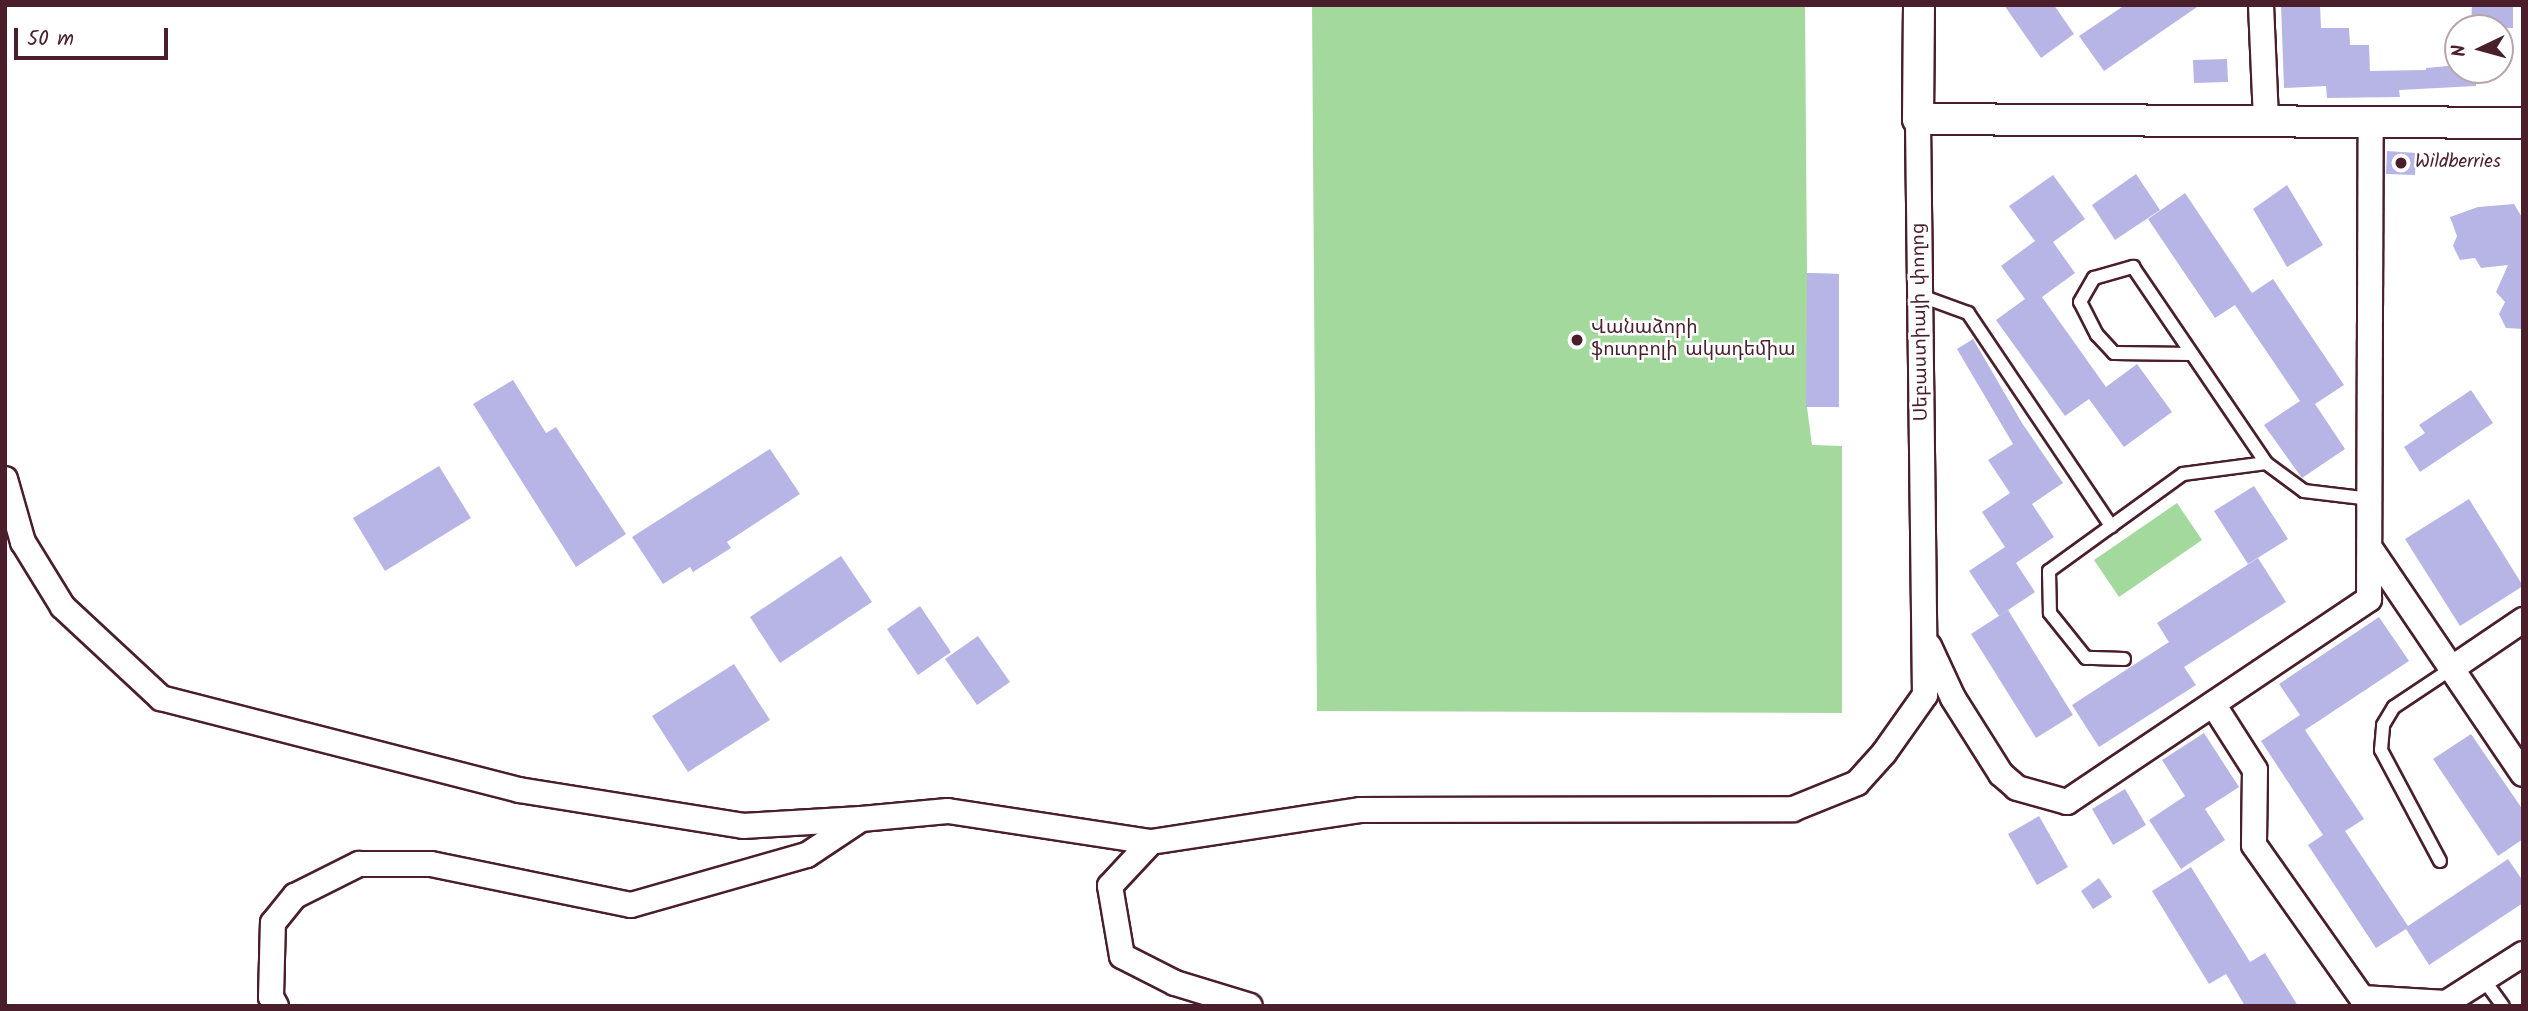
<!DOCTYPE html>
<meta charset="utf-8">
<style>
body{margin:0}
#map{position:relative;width:2528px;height:1011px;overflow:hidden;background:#fff;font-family:Kalam,"Noto Sans Armenian",sans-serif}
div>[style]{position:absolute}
.green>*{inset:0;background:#a3d99c}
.building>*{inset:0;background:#b7b5e6}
.roads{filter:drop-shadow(2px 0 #4a1f2b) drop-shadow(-2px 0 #4a1f2b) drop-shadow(0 2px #4a1f2b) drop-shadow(0 -2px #4a1f2b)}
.service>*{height:12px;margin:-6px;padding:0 6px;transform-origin:6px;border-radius:6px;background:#fff}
.minor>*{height:24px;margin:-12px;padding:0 12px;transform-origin:12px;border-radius:12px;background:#fff}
.tertiary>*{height:30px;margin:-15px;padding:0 15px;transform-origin:15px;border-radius:15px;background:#fff}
.dots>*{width:19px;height:19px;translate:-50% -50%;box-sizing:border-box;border:4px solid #fff;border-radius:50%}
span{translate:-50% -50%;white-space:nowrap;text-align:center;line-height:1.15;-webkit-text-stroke:5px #fff;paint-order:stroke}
.poi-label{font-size:19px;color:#4a1f2b}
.left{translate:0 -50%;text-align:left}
.street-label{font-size:19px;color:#4a1f2b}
.frame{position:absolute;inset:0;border:7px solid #4a1f2b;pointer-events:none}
.north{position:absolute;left:2444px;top:14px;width:70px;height:70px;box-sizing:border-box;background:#fff;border:2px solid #b7a5aa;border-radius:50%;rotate:265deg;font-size:19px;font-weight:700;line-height:28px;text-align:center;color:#4a1f2b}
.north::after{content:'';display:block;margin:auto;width:24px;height:32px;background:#4a1f2b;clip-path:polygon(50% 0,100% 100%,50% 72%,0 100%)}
.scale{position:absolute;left:14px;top:28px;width:154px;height:32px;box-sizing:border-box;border:4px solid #4a1f2b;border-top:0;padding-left:9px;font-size:21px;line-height:24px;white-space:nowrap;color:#4a1f2b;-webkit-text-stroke:5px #fff;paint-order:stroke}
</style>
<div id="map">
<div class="green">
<i style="clip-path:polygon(1312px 5px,1805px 5px,1807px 273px,1839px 274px,1839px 407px,1807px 407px,1812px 445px,1842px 446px,1842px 713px,1317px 711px)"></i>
<i style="clip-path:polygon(2177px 503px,2202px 540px,2119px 597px,2094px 560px)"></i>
</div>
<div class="building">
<i style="clip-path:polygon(2004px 5px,2054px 5px,2074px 34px,2041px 58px)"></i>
<i style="clip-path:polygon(2125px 5px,2200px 5px,2104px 71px,2079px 36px)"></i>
<i style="clip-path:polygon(2281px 5px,2320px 5px,2321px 28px,2349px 28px,2350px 45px,2369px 45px,2370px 71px,2426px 70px,2426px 68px,2458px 65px,2458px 70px,2476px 70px,2476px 86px,2399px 90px,2400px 97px,2327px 98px,2326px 86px,2284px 88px)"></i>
<i style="clip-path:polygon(2472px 5px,2513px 5px,2513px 28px,2471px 28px)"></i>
<i style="clip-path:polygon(2227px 59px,2228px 82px,2194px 83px,2193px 60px)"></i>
<i style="clip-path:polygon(2387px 151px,2416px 153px,2415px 175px,2386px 174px)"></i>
<i style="clip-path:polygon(2136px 174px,2160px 210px,2115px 240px,2092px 205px)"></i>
<i style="clip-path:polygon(2053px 175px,2085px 219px,2053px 242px,2075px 273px,2042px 297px,2106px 387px,2137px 364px,2172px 412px,2124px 447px,2089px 399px,2065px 416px,1996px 320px,2025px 299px,2001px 266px,2035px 241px,2009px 206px)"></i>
<i style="clip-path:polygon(2287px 185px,2323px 245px,2287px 267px,2253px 209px)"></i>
<i style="clip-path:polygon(2185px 193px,2252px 293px,2273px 279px,2344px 385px,2315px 404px,2345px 449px,2302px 478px,2264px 425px,2300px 401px,2235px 305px,2215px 318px,2148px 219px)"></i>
<i style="clip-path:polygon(2514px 204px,2523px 219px,2523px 329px,2506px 328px,2499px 314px,2505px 302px,2496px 292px,2508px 265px,2481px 268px,2475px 258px,2460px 260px,2453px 246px,2457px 236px,2450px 217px,2478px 207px)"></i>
<i style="clip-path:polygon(1807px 273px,1839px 274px,1839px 407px,1806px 407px)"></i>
<i style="clip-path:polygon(1973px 339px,2022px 423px,2063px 483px,2032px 504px,2054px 537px,2016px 563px,2035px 592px,1999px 616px,1969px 571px,2005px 547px,1982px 512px,2010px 493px,1988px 460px,2013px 444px,1957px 349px)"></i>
<i style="clip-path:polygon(513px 380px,546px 433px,556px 427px,626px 534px,576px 567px,473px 404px)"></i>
<i style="clip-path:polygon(2471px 390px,2493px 423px,2420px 472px,2404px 447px,2425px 433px,2419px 425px)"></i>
<i style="clip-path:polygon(770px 449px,800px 494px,727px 542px,731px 548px,693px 572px,690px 567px,663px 584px,632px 537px)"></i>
<i style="clip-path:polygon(439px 466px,471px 518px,385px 571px,353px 518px)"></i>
<i style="clip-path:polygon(2254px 486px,2288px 539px,2248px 564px,2214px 511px)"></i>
<i style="clip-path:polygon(2469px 499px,2523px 586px,2460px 626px,2405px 539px)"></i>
<i style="clip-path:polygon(841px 556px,872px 602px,780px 663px,750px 617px)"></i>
<i style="clip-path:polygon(2258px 558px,2286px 602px,2184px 667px,2196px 685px,2099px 747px,2072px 705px,2169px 642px,2157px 623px)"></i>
<i style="clip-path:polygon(920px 606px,951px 652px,918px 675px,887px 629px)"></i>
<i style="clip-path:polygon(2008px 610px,2073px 715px,2036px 738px,1971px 634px)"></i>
<i style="clip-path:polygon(2379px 617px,2409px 661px,2305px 730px,2364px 819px,2345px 831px,2408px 926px,2508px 859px,2523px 881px,2523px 903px,2429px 965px,2406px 929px,2376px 948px,2308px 845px,2323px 835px,2261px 741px,2300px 715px,2279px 684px)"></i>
<i style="clip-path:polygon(978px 636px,1010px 682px,977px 705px,945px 659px)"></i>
<i style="clip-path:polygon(734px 664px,770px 720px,688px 772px,652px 716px)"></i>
<i style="clip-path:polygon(2204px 733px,2239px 787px,2205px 809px,2225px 840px,2181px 869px,2149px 820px,2185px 796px,2162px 760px)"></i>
<i style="clip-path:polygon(2471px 734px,2523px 810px,2523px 839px,2498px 856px,2433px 759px)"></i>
<i style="clip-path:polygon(2125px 789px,2146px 825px,2113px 845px,2092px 809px)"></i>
<i style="clip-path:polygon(2039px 816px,2068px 867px,2037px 885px,2008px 834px)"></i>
<i style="clip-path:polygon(2191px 867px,2250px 962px,2265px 953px,2298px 1006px,2245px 1006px,2226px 974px,2209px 984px,2152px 891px)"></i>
<i style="clip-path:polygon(2099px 878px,2112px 897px,2093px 909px,2081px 891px)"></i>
</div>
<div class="roads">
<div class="service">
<i style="left:1921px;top:296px;width:50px;rotate:19.9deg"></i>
<i style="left:1968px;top:313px;width:257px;rotate:56.1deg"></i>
<i style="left:2191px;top:354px;width:77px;rotate:-179.3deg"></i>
<i style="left:2114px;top:353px;width:25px;rotate:-133deg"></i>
<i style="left:2097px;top:335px;width:37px;rotate:-117deg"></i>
<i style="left:2080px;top:302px;width:28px;rotate:-60deg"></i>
<i style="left:2094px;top:278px;width:41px;rotate:-15.8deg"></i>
<i style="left:2133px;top:267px;width:237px;rotate:55.8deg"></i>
<i style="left:2124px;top:659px;width:38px;rotate:-178deg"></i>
<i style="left:2086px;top:658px;width:58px;rotate:-128.7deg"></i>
<i style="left:2050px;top:613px;width:42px;rotate:-91.4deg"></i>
<i style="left:2049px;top:571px;width:165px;rotate:-35.9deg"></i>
<i style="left:2183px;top:474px;width:84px;rotate:-7.5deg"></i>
<i style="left:2266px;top:463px;width:47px;rotate:36.4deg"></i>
<i style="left:2304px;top:491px;width:67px;rotate:6.8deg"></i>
<i style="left:2440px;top:861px;width:126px;rotate:-118deg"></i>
<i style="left:2381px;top:750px;width:25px;rotate:-85deg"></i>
<i style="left:2383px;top:725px;width:21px;rotate:-59deg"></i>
<i style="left:2394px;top:707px;width:69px;rotate:-33.7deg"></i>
<i style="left:2484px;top:980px;width:32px;rotate:54deg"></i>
</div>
<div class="minor">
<i style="left:2261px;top:5px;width:116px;rotate:87.5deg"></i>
<i style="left:5px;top:479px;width:66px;rotate:74.1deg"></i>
<i style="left:23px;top:542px;width:76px;rotate:58.4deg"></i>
<i style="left:63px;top:607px;width:134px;rotate:42.9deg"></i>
<i style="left:161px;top:698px;width:370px;rotate:14.4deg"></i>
<i style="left:519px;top:790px;width:227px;rotate:9.1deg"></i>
<i style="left:743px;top:826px;width:118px;rotate:-3.4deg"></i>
<i style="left:2372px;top:551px;width:269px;rotate:55.9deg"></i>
<i style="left:1929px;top:646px;width:57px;rotate:65.2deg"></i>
<i style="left:1953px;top:698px;width:90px;rotate:57.7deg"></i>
<i style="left:2001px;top:774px;width:21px;rotate:41deg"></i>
<i style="left:2017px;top:788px;width:52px;rotate:15.6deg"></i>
<i style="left:2067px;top:802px;width:364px;rotate:-33.9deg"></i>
<i style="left:2369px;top:599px;width:477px;rotate:-89.8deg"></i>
<i style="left:2451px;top:669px;width:87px;rotate:-34.2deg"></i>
<i style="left:2213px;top:704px;width:78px;rotate:57.5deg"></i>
<i style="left:2255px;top:770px;width:75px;rotate:90.8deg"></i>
<i style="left:2254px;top:845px;width:187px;rotate:54.8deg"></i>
<i style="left:2362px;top:998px;width:84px;rotate:3.4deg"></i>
<i style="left:2446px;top:1003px;width:91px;rotate:-32.5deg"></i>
<i style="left:1151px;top:842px;width:60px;rotate:133deg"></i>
<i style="left:1110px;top:886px;width:71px;rotate:80.3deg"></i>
<i style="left:1122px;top:956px;width:59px;rotate:27deg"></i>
<i style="left:1175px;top:983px;width:78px;rotate:17deg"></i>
<i style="left:276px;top:1006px;width:10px;rotate:-119deg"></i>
<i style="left:271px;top:997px;width:74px;rotate:-88.5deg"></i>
<i style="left:273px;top:923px;width:35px;rotate:-51deg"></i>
<i style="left:295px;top:896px;width:72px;rotate:-26.6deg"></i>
<i style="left:359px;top:864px;width:72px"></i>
<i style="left:431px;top:864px;width:204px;rotate:11.6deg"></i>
<i style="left:631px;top:905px;width:183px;rotate:-15.9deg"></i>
<i style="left:807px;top:855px;width:65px;rotate:-33.7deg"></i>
<i style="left:861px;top:819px;width:87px;rotate:-5.3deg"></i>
<i style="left:948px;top:811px;width:205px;rotate:8.7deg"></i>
<i style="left:1151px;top:842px;width:211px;rotate:-8.7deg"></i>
<i style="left:1360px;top:810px;width:433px;rotate:-0.1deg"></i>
<i style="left:1793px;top:809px;width:69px;rotate:-22.1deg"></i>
<i style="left:1857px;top:783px;width:40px;rotate:-48deg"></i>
<i style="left:1884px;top:753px;width:71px;rotate:-54.7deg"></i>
<i style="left:1925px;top:695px;width:576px;rotate:-90.7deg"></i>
</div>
<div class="tertiary">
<i style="left:1919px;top:5px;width:114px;rotate:90.5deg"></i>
<i style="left:1918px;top:119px;width:605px;rotate:0.38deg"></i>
</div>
</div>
<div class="dots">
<i style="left:2401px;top:163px;background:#4a1f2b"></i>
<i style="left:1577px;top:340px;background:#4a1f2b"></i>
</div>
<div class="poi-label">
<span class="left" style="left:2415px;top:163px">Wildberries</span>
<span class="left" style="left:1591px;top:340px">Վանաձորի<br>ֆուտբոլի ակադեմիա</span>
</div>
<div class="street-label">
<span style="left:1921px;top:322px;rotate:-91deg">Սեբաստիայի փողոց</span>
</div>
<div class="frame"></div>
<div class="north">N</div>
<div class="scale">50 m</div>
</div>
